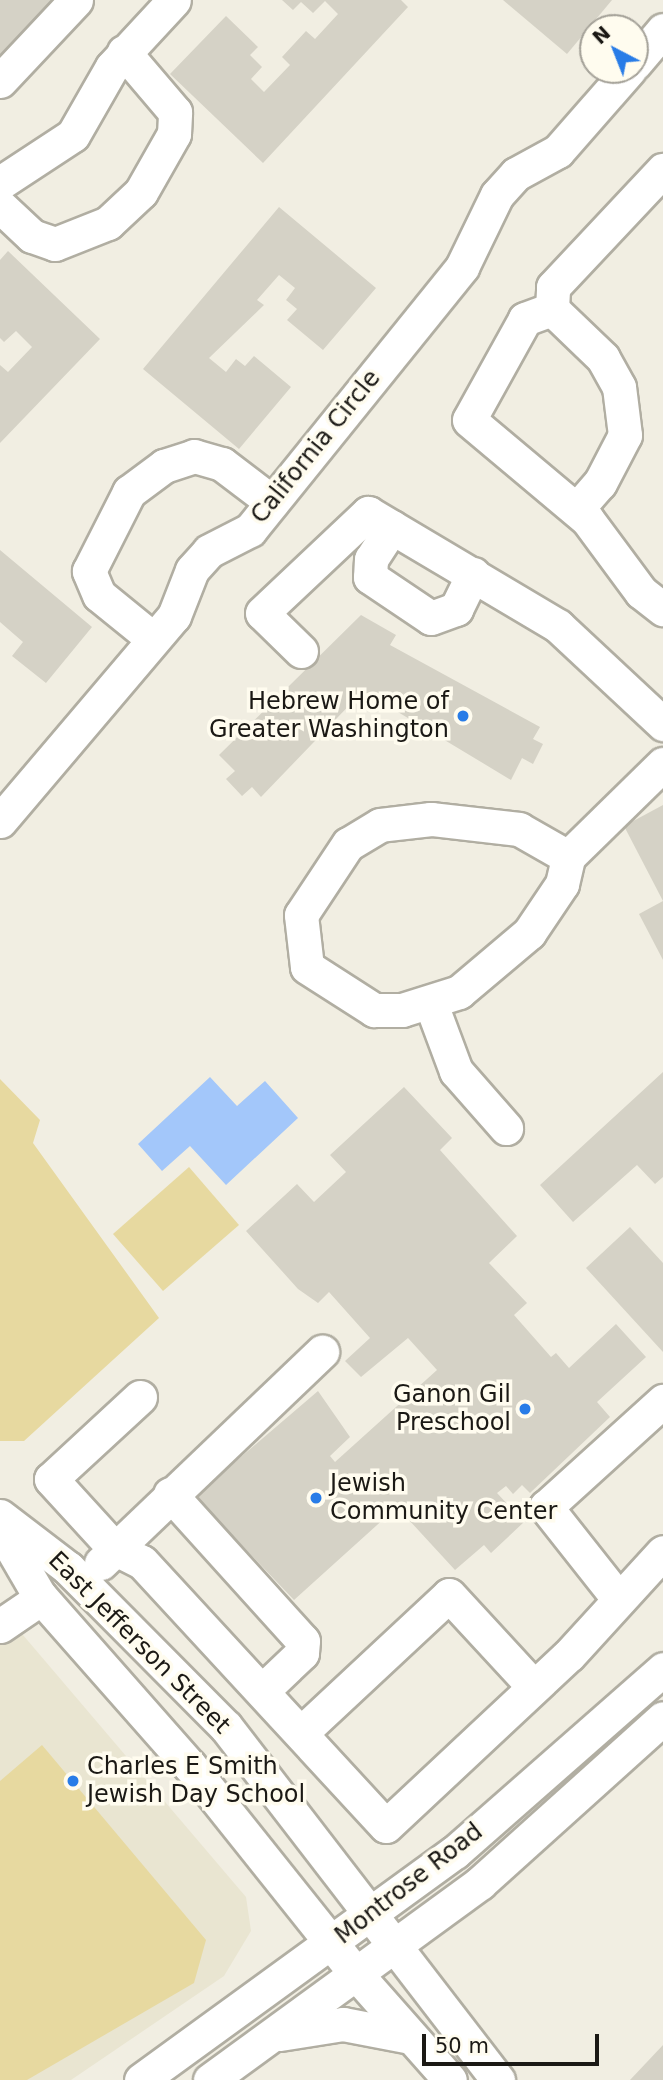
<!DOCTYPE html>
<style>
body{margin:0}
#map{position:relative;width:663px;height:2080px;overflow:hidden;background:#f1eee2;font-family:"DejaVu Sans",sans-serif}
div>[style]{position:absolute}
.built>*{inset:0;background:#e9e5d1}
.green>*{inset:0;background:#e7d9a0}
.water>*{inset:0;background:#a3c7fa}
.building>*{inset:0;background:#d5d2c6}
.roads{filter:drop-shadow(2px 0 #b1aea2) drop-shadow(-2px 0 #b1aea2) drop-shadow(0 2px #b1aea2) drop-shadow(0 -2px #b1aea2)}
.minor>*{height:33px;margin:-16.5px;padding:0 16.5px;transform-origin:16.5px;border-radius:16.5px;background:#fff}
.dots>*{width:19px;height:19px;translate:-50% -50%;box-sizing:border-box;border:4px solid #fffcef;border-radius:50%}
span{translate:-50% -50%;white-space:nowrap;text-align:center;line-height:1.15;-webkit-text-stroke:7px #fffcef;paint-order:stroke}
.street-label{font-size:24px;color:#1b1915}
.poi-label{font-size:24px;color:#1b1915}
.right{translate:-100% -50%;text-align:right}
.left{translate:0 -50%;text-align:left}
.north{position:absolute;left:579px;top:14px;width:70px;height:70px;box-sizing:border-box;background:#fffcef;border:2px solid #a4a198;border-radius:50%;rotate:318deg;font-size:19px;font-weight:700;line-height:28px;text-align:center;color:#1b1915}
.north::after{content:'';display:block;margin:auto;width:24px;height:32px;background:#287ce7;clip-path:polygon(50% 0,100% 100%,50% 72%,0 100%)}
.scale{position:absolute;left:422px;top:2034px;width:177px;height:32px;box-sizing:border-box;border:4px solid #1b1915;border-top:0;padding-left:9px;font-size:21px;line-height:24px;white-space:nowrap;color:#1b1915;-webkit-text-stroke:5px #fffcef;paint-order:stroke}
</style>
<div id="map">
<div class="built">
<i style="clip-path:polygon(0 1608px,246px 1897px,251px 1931px,224px 1976px,71px 2080px,0 2080px)"></i>
</div>
<div class="green">
<i style="clip-path:polygon(0 1079px,40px 1120px,33px 1143px,159px 1318px,24px 1441px,0 1441px)"></i>
<i style="clip-path:polygon(189px 1167px,239px 1225px,163px 1291px,113px 1234px)"></i>
<i style="clip-path:polygon(42px 1745px,206px 1940px,194px 1983px,27px 2080px,0 2080px,0 1781px)"></i>
</div>
<div class="water">
<i style="clip-path:polygon(210px 1077px,237px 1106px,265px 1081px,298px 1118px,226px 1185px,190px 1146px,162px 1171px,138px 1144px)"></i>
</div>
<div class="building">
<i style="clip-path:polygon(0 0,55px 0,0 59px)"></i>
<i style="clip-path:polygon(282px 0,401px 0,408px 7px,263px 163px,170px 74px,226px 16px,258px 47px,250px 55px,262px 67px,251px 79px,264px 92px,290px 65px,282px 57px,306px 31px,315px 39px,338px 14px,325px 1px,313px 13px,301px 2px,293px 10px)"></i>
<i style="clip-path:polygon(503px 0,612px 0,567px 54px)"></i>
<i style="clip-path:polygon(279px 207px,376px 288px,323px 350px,287px 320px,297px 309px,286px 300px,295px 288px,279px 275px,257px 300px,264px 305px,209px 358px,226px 372px,236px 359px,245px 366px,254px 356px,291px 387px,239px 449px,143px 369px)"></i>
<i style="clip-path:polygon(8px 251px,100px 339px,0 443px,0 365px,8px 372px,32px 347px,16px 331px,4px 342px,0 338px,0 260px)"></i>
<i style="clip-path:polygon(0 550px,92px 627px,46px 683px,12px 656px,23px 642px,0 622px)"></i>
<i style="clip-path:polygon(361px 615px,396px 635px,390px 645px,540px 727px,533px 739px,543px 744px,533px 764px,522px 758px,511px 780px,363px 691px,261px 797px,252px 787px,242px 796px,226px 779px,235px 771px,219px 755px)"></i>
<i style="clip-path:polygon(663px 805px,663px 901px,624px 826px)"></i>
<i style="clip-path:polygon(663px 901px,663px 960px,639px 914px)"></i>
<i style="clip-path:polygon(663px 1072px,663px 1177px,655px 1184px,637px 1165px,573px 1222px,540px 1185px)"></i>
<i style="clip-path:polygon(404px 1087px,452px 1138px,440px 1150px,517px 1236px,489px 1263px,527px 1303px,514px 1315px,551px 1357px,556px 1353px,569px 1368px,616px 1324px,646px 1357px,597px 1402px,610px 1417px,530px 1493px,522px 1485px,513px 1494px,506px 1486px,497px 1493px,524px 1522px,491px 1553px,484px 1545px,455px 1570px,397px 1507px,294px 1600px,195px 1496px,318px 1391px,350px 1437px,330px 1456px,335px 1462px,437px 1370px,408px 1338px,361px 1377px,345px 1361px,370px 1338px,329px 1292px,318px 1303px,298px 1289px,246px 1231px,297px 1184px,314px 1202px,346px 1172px,330px 1155px)"></i>
<i style="clip-path:polygon(630px 1227px,663px 1263px,663px 1352px,586px 1268px)"></i>
<i style="clip-path:polygon(663px 2045px,663px 2080px,630px 2080px)"></i>
</div>
<div class="roads">
<div class="minor">
<i style="left:635px;top:63px;width:43px;rotate:-49.7deg"></i>
<i style="left:0;top:81px;width:111px;rotate:-46.8deg"></i>
<i style="left:0;top:183px;width:87px;rotate:-33.3deg"></i>
<i style="left:73px;top:135px;width:78px;rotate:-60.2deg"></i>
<i style="left:112px;top:67px;width:91px;rotate:-47.2deg"></i>
<i style="left:0;top:206px;width:44px;rotate:43.2deg"></i>
<i style="left:32px;top:236px;width:24px;rotate:19deg"></i>
<i style="left:55px;top:244px;width:57px;rotate:-21.6deg"></i>
<i style="left:108px;top:223px;width:45px;rotate:-43.2deg"></i>
<i style="left:141px;top:192px;width:67px;rotate:-60.4deg"></i>
<i style="left:174px;top:134px;width:22px;rotate:-87deg"></i>
<i style="left:175px;top:112px;width:79px;rotate:-130.4deg"></i>
<i style="left:552px;top:309px;width:22px;rotate:-87deg"></i>
<i style="left:553px;top:287px;width:161px;rotate:-46.8deg"></i>
<i style="left:577px;top:509px;width:35px;rotate:-49deg"></i>
<i style="left:600px;top:483px;width:54px;rotate:-62.5deg"></i>
<i style="left:625px;top:435px;width:48px;rotate:-97.1deg"></i>
<i style="left:619px;top:387px;width:33px;rotate:-119deg"></i>
<i style="left:603px;top:358px;width:71px;rotate:-136.1deg"></i>
<i style="left:552px;top:309px;width:29px;rotate:160deg"></i>
<i style="left:525px;top:319px;width:115px;rotate:119deg"></i>
<i style="left:469px;top:420px;width:154px;rotate:40deg"></i>
<i style="left:587px;top:519px;width:91px;rotate:53.5deg"></i>
<i style="left:641px;top:592px;width:28px;rotate:38deg"></i>
<i style="left:392px;top:527px;width:38px;rotate:123deg"></i>
<i style="left:371px;top:559px;width:18px;rotate:93deg"></i>
<i style="left:370px;top:577px;width:73px;rotate:33.9deg"></i>
<i style="left:431px;top:618px;width:27px;rotate:-20deg"></i>
<i style="left:456px;top:609px;width:39px;rotate:-64deg"></i>
<i style="left:152px;top:638px;width:68px;rotate:-140.9deg"></i>
<i style="left:99px;top:595px;width:26px;rotate:-113deg"></i>
<i style="left:89px;top:571px;width:89px;rotate:-63.1deg"></i>
<i style="left:129px;top:492px;width:44px;rotate:-36.6deg"></i>
<i style="left:164px;top:466px;width:32px;rotate:-18deg"></i>
<i style="left:194px;top:456px;width:29px;rotate:16deg"></i>
<i style="left:222px;top:464px;width:63px;rotate:37.2deg"></i>
<i style="left:301px;top:651px;width:54px;rotate:-135.7deg"></i>
<i style="left:262px;top:613px;width:146px;rotate:-43.3deg"></i>
<i style="left:368px;top:513px;width:221px;rotate:30.7deg"></i>
<i style="left:558px;top:626px;width:144px;rotate:43deg"></i>
<i style="left:0;top:821px;width:269px;rotate:-49.7deg"></i>
<i style="left:174px;top:616px;width:49px;rotate:-68.6deg"></i>
<i style="left:192px;top:570px;width:25px;rotate:-48deg"></i>
<i style="left:209px;top:551px;width:46px;rotate:-27.1deg"></i>
<i style="left:250px;top:530px;width:338px;rotate:-51.1deg"></i>
<i style="left:462px;top:267px;width:80px;rotate:-64.1deg"></i>
<i style="left:497px;top:195px;width:28px;rotate:-48deg"></i>
<i style="left:516px;top:174px;width:48px;rotate:-28.7deg"></i>
<i style="left:558px;top:151px;width:108px;rotate:-48.8deg"></i>
<i style="left:568px;top:857px;width:56px;rotate:-150.3deg"></i>
<i style="left:519px;top:829px;width:89px;rotate:-173.5deg"></i>
<i style="left:431px;top:819px;width:51px;rotate:173.3deg"></i>
<i style="left:380px;top:825px;width:37px;rotate:149deg"></i>
<i style="left:348px;top:844px;width:85px;rotate:123.5deg"></i>
<i style="left:301px;top:915px;width:52px;rotate:83.4deg"></i>
<i style="left:307px;top:967px;width:80px;rotate:32.7deg"></i>
<i style="left:374px;top:1010px;width:28px"></i>
<i style="left:402px;top:1010px;width:60px;rotate:-17.5deg"></i>
<i style="left:459px;top:992px;width:92px;rotate:-40.1deg"></i>
<i style="left:529px;top:933px;width:59px;rotate:-56deg"></i>
<i style="left:562px;top:884px;width:28px;rotate:-77deg"></i>
<i style="left:568px;top:857px;width:133px;rotate:-44.4deg"></i>
<i style="left:431px;top:1004px;width:72px;rotate:69.5deg"></i>
<i style="left:456px;top:1071px;width:76px;rotate:48.7deg"></i>
<i style="left:140px;top:1397px;width:121px;rotate:137.3deg"></i>
<i style="left:51px;top:1479px;width:93px;rotate:47.6deg"></i>
<i style="left:114px;top:1548px;width:31px;rotate:27deg"></i>
<i style="left:142px;top:1562px;width:359px;rotate:47.3deg"></i>
<i style="left:386px;top:1826px;width:250px;rotate:-43.1deg"></i>
<i style="left:569px;top:1655px;width:139px;rotate:-47.6deg"></i>
<i style="left:170px;top:1494px;width:198px;rotate:47.9deg"></i>
<i style="left:303px;top:1641px;width:12px;rotate:95deg"></i>
<i style="left:302px;top:1653px;width:54px;rotate:136.5deg"></i>
<i style="left:0;top:1516px;width:86px;rotate:37.4deg"></i>
<i style="left:68px;top:1568px;width:224px;rotate:45.2deg"></i>
<i style="left:226px;top:1727px;width:446px;rotate:52.4deg"></i>
<i style="left:0;top:1528px;width:78px;rotate:59.8deg"></i>
<i style="left:39px;top:1595px;width:228px;rotate:48.6deg"></i>
<i style="left:190px;top:1766px;width:268px;rotate:51.4deg"></i>
<i style="left:357px;top:1975px;width:140px;rotate:48.5deg"></i>
<i style="left:101px;top:1563px;width:306px;rotate:-43.7deg"></i>
<i style="left:617px;top:1597px;width:115px;rotate:-128.3deg"></i>
<i style="left:546px;top:1507px;width:158px;rotate:-42.2deg"></i>
<i style="left:0;top:1626px;width:50px;rotate:-34.3deg"></i>
<i style="left:301px;top:1733px;width:202px;rotate:-43deg"></i>
<i style="left:449px;top:1595px;width:125px;rotate:47.3deg"></i>
<i style="left:280px;top:2034px;width:64px;rotate:-9deg"></i>
<i style="left:343px;top:2024px;width:69px;rotate:10.8deg"></i>
<i style="left:141px;top:2080px;width:388px;rotate:-36deg"></i>
<i style="left:455px;top:1852px;width:277px;rotate:-41.3deg"></i>
<i style="left:210px;top:2080px;width:334px;rotate:-36.1deg"></i>
<i style="left:480px;top:1883px;width:246px;rotate:-42deg"></i>
</div>
</div>
<div class="dots">
<i style="left:463px;top:716px;background:#287ce7"></i>
<i style="left:525px;top:1409px;background:#287ce7"></i>
<i style="left:316px;top:1498px;background:#287ce7"></i>
<i style="left:73px;top:1781px;background:#287ce7"></i>
</div>
<div class="street-label">
<span style="left:316px;top:447px;rotate:-51deg">California Circle</span>
<span style="left:139px;top:1643px;rotate:45deg">East Jefferson Street</span>
<span style="left:409px;top:1884px;rotate:-38deg">Montrose Road</span>
</div>
<div class="poi-label">
<span class="right" style="left:449px;top:716px">Hebrew Home of<br>Greater Washington</span>
<span class="right" style="left:511px;top:1409px">Ganon Gil<br>Preschool</span>
<span class="left" style="left:330px;top:1498px">Jewish<br>Community Center</span>
<span class="left" style="left:87px;top:1781px">Charles E Smith<br>Jewish Day School</span>
</div>
<div class="north">N</div>
<div class="scale">50 m</div>
</div>
